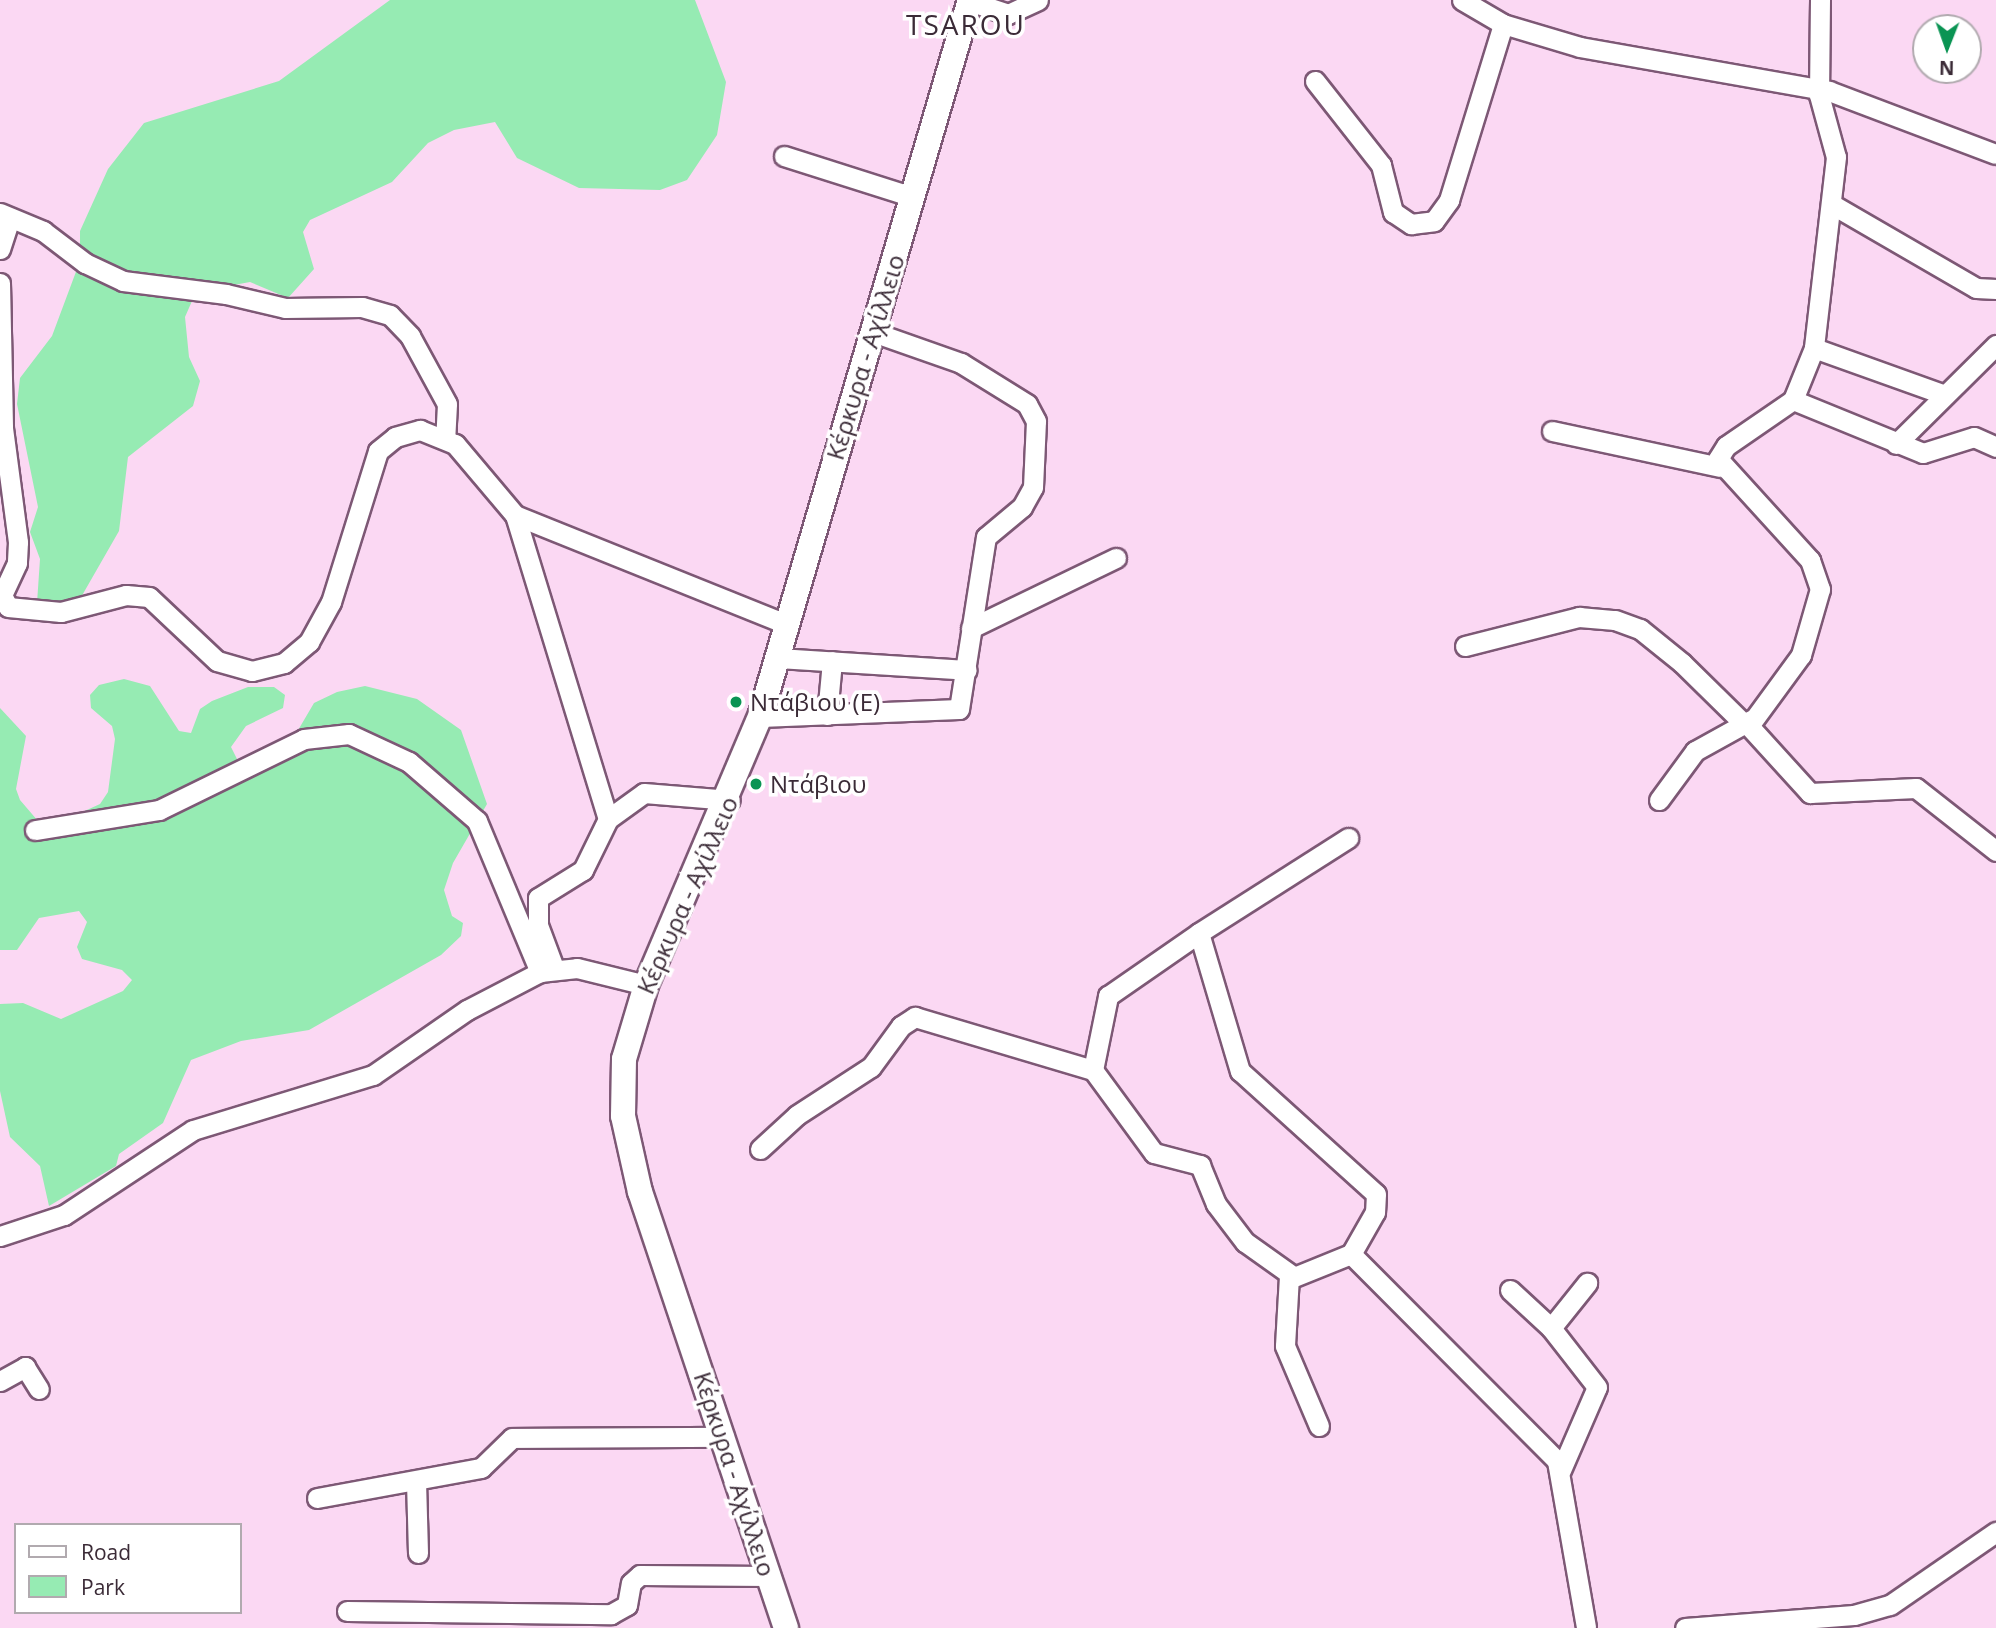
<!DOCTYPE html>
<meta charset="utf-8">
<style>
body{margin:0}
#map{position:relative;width:1996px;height:1628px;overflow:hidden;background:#fbd8f3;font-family:"Open Sans",sans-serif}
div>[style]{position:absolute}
.green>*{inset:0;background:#96ebb3}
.roads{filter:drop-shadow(2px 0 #7d5875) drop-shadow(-2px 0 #7d5875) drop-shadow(0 2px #7d5875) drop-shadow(0 -2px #7d5875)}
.minor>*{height:19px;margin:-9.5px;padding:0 9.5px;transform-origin:9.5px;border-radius:9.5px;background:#fff}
.major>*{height:24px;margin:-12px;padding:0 12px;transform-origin:12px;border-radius:12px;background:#fff}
.dots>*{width:19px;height:19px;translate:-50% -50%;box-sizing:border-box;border:4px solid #fff;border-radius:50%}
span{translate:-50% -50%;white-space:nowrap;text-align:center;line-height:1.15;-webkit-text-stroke:7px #fff;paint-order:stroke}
.street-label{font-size:24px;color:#3b2b37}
.poi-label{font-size:24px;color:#3b2b37}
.left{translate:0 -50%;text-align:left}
.quarter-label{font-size:28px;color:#3b2b37;letter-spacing:2px}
.legend{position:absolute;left:14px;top:1523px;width:228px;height:91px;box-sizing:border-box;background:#fff;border:2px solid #b1aaaf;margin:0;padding:9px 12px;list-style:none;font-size:21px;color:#3b2b37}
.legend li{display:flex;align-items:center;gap:14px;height:35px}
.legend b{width:35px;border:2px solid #b1aaaf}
.north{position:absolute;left:1912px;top:14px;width:70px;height:70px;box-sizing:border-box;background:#fff;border:2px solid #b1aaaf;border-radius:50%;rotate:181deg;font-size:19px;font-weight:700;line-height:28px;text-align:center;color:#3b2b37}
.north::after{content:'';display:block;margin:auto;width:24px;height:32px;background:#0a9453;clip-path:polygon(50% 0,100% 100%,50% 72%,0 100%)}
</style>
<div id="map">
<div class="green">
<i style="clip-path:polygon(390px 0,695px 0,726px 82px,717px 135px,687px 180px,660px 190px,579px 188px,517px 158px,495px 122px,454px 130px,428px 143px,392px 182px,310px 220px,303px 232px,314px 269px,288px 298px,250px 282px,196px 292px,185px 317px,189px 357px,200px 381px,193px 406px,128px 457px,119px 531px,80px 599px,37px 603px,40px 559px,30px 532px,38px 507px,17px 404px,20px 378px,52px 336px,80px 261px,80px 231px,108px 169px,144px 123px,279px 81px)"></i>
<i style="clip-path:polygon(124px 679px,150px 686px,179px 731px,191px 733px,200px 709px,212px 701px,248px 687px,274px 687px,285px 695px,283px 708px,246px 726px,231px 747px,243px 771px,256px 773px,287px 749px,314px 703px,337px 692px,365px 686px,417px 699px,461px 730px,487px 804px,453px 863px,444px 890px,452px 916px,463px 923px,461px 936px,441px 955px,309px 1030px,241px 1041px,191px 1060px,163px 1123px,119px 1154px,116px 1166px,49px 1206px,40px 1166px,10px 1137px,0 1091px,0 1004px,23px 1003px,61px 1019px,123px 991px,132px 980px,122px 970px,82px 959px,77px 947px,87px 922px,79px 911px,39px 918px,17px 950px,0 950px,0 708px,26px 736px,16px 789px,20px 800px,38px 821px,65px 820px,100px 804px,108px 792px,115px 739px,112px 726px,91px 708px,90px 695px,99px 685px)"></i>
</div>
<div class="roads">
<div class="minor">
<i style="left:966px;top:0;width:44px;rotate:18.4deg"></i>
<i style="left:1008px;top:14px;width:33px;rotate:-25deg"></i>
<i style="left:1462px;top:0;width:48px;rotate:30.3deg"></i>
<i style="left:1503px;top:24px;width:80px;rotate:16.6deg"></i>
<i style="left:1580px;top:47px;width:253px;rotate:10deg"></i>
<i style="left:1829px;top:91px;width:178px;rotate:20.7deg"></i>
<i style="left:1820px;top:0;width:95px;rotate:90.6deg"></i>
<i style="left:1819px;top:95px;width:64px;rotate:74.7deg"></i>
<i style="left:1836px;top:157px;width:192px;rotate:96.6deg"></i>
<i style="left:1814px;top:348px;width:56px;rotate:112deg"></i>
<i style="left:1793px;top:400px;width:81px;rotate:145.5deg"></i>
<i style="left:1726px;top:446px;width:15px;rotate:122deg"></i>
<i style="left:1718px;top:459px;width:137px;rotate:47.7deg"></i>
<i style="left:1810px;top:560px;width:31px;rotate:71deg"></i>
<i style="left:1820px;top:589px;width:69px;rotate:106.1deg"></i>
<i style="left:1801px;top:655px;width:88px;rotate:126.2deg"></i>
<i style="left:1749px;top:726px;width:91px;rotate:47.7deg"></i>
<i style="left:1810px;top:793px;width:106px;rotate:-2.7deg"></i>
<i style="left:1916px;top:788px;width:102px;rotate:38.2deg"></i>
<i style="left:1315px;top:81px;width:107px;rotate:51.8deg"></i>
<i style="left:1381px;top:165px;width:49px;rotate:75.7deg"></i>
<i style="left:1393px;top:212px;width:22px;rotate:34deg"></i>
<i style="left:1411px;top:224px;width:23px;rotate:-7deg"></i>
<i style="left:1434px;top:221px;width:26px;rotate:-54deg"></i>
<i style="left:1449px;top:200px;width:184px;rotate:-72.9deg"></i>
<i style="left:784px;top:156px;width:135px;rotate:17.6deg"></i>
<i style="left:1833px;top:205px;width:165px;rotate:30.1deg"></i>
<i style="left:1976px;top:288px;width:20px;rotate:3deg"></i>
<i style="left:0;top:213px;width:47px;rotate:22.7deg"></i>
<i style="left:43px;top:231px;width:53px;rotate:37.3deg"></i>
<i style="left:85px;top:263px;width:42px;rotate:25.3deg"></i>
<i style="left:123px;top:281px;width:104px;rotate:7.2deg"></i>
<i style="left:226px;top:294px;width:61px;rotate:13.3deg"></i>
<i style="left:285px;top:308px;width:77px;rotate:-0.7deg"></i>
<i style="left:362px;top:307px;width:29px;rotate:16deg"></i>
<i style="left:390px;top:315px;width:29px;rotate:46deg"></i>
<i style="left:410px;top:336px;width:77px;rotate:61.4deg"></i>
<i style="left:447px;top:404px;width:33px;rotate:93deg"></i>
<i style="left:0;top:249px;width:32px;rotate:-72deg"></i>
<i style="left:0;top:283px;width:145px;rotate:88.8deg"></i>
<i style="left:3px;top:428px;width:115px;rotate:82.5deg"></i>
<i style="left:18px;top:542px;width:21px;rotate:93deg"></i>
<i style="left:17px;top:563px;width:35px;rotate:115deg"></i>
<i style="left:2px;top:595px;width:13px;rotate:63deg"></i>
<i style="left:8px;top:607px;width:53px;rotate:5.4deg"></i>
<i style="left:61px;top:612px;width:67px;rotate:-14.7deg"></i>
<i style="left:126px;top:595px;width:23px;rotate:5deg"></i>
<i style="left:149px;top:597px;width:93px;rotate:43.3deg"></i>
<i style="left:217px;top:661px;width:36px;rotate:16deg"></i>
<i style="left:252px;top:671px;width:33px;rotate:-14deg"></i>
<i style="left:284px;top:663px;width:33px;rotate:-40deg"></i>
<i style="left:309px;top:642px;width:46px;rotate:-61.2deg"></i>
<i style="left:331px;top:602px;width:158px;rotate:-72.7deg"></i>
<i style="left:378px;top:451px;width:22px;rotate:-39deg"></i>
<i style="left:395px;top:437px;width:26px;rotate:-16deg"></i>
<i style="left:420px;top:430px;width:38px;rotate:22deg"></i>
<i style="left:455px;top:444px;width:93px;rotate:49.8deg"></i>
<i style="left:515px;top:515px;width:294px;rotate:21.9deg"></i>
<i style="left:1814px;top:348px;width:139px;rotate:19.7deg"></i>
<i style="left:1793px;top:400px;width:140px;rotate:22.2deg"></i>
<i style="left:1923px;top:453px;width:53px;rotate:-17.4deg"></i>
<i style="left:1974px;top:437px;width:24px;rotate:24deg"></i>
<i style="left:1552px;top:431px;width:172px;rotate:12.1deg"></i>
<i style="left:1896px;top:444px;width:141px;rotate:-44.7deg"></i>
<i style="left:515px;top:515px;width:318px;rotate:73deg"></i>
<i style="left:608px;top:819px;width:57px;rotate:116.1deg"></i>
<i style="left:583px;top:870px;width:53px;rotate:148.1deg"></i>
<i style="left:538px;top:898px;width:27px;rotate:90deg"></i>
<i style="left:538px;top:925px;width:46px;rotate:69.6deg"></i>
<i style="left:971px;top:628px;width:161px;rotate:-25.8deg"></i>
<i style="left:1465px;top:646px;width:118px;rotate:-14.3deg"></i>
<i style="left:1579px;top:617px;width:36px;rotate:5deg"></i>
<i style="left:1615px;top:620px;width:27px;rotate:20deg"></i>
<i style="left:1640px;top:629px;width:54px;rotate:39deg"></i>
<i style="left:1682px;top:663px;width:86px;rotate:44.5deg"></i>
<i style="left:778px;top:658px;width:189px;rotate:3.6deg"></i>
<i style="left:827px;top:715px;width:54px;rotate:-84.7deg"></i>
<i style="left:760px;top:717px;width:199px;rotate:-2.3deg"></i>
<i style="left:959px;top:709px;width:174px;rotate:-81.1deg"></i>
<i style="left:986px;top:537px;width:47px;rotate:-39.8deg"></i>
<i style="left:1022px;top:507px;width:23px;rotate:-61deg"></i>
<i style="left:1033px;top:487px;width:66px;rotate:-87.4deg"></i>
<i style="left:1036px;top:421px;width:19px;rotate:-118deg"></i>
<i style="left:1027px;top:404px;width:78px;rotate:-148.2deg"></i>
<i style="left:961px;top:363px;width:93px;rotate:-160.6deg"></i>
<i style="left:1659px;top:800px;width:61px;rotate:-53.7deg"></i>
<i style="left:1695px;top:751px;width:64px;rotate:-29deg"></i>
<i style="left:608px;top:819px;width:44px;rotate:-35.8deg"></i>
<i style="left:644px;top:793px;width:86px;rotate:4.7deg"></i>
<i style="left:35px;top:830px;width:126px;rotate:-9.2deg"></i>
<i style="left:159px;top:810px;width:161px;rotate:-26.1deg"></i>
<i style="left:304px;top:739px;width:45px;rotate:-6.3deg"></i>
<i style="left:349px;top:734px;width:66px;rotate:25deg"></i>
<i style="left:409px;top:762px;width:90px;rotate:40.9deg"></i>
<i style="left:477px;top:821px;width:164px;rotate:67.4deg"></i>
<i style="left:1199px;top:933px;width:177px;rotate:-32.5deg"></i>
<i style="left:1093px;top:1070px;width:76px;rotate:-78.5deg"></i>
<i style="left:1108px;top:996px;width:111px;rotate:-34.7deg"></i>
<i style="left:1199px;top:933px;width:144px;rotate:73.5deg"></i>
<i style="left:1240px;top:1071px;width:183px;rotate:42.1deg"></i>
<i style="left:1376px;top:1194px;width:18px;rotate:93deg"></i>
<i style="left:1375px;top:1212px;width:48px;rotate:119.7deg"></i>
<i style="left:760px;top:1149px;width:50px;rotate:-42.6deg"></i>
<i style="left:797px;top:1115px;width:88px;rotate:-33deg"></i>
<i style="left:871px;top:1067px;width:51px;rotate:-53.8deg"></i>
<i style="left:901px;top:1026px;width:17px;rotate:-33deg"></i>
<i style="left:915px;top:1017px;width:186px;rotate:16.6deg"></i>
<i style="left:1093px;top:1070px;width:103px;rotate:53.7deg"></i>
<i style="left:1154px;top:1153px;width:48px;rotate:14.6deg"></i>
<i style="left:1200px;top:1165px;width:42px;rotate:67.7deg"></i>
<i style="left:1216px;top:1204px;width:48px;rotate:52.7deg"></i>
<i style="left:1245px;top:1242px;width:60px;rotate:35.5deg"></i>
<i style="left:1294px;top:1277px;width:61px;rotate:-22deg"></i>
<i style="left:1351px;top:1254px;width:292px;rotate:45.1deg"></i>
<i style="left:1557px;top:1461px;width:169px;rotate:80.1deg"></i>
<i style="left:0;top:1236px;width:67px;rotate:-18.2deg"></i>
<i style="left:64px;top:1215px;width:154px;rotate:-33.4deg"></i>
<i style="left:193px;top:1130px;width:188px;rotate:-17deg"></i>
<i style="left:373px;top:1075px;width:114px;rotate:-34.7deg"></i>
<i style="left:467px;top:1010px;width:82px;rotate:-27.5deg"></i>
<i style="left:540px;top:972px;width:37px;rotate:-6deg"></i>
<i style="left:577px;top:968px;width:71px;rotate:13.8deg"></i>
<i style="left:1289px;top:1276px;width:70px;rotate:93.3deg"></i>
<i style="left:1285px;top:1346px;width:87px;rotate:67deg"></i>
<i style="left:1510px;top:1290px;width:56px;rotate:42.8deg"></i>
<i style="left:0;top:1381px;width:29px;rotate:-29deg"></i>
<i style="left:25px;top:1367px;width:26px;rotate:58deg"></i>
<i style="left:1561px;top:1470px;width:90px;rotate:-66.6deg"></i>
<i style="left:1597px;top:1387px;width:75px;rotate:-127.9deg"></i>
<i style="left:1551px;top:1328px;width:58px;rotate:-51.3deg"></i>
<i style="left:416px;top:1481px;width:72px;rotate:88.4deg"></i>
<i style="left:317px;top:1498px;width:167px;rotate:-10.4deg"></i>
<i style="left:481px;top:1468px;width:43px;rotate:-44.1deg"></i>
<i style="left:512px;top:1438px;width:212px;rotate:-0.3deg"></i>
<i style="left:347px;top:1611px;width:264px;rotate:0.7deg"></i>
<i style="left:611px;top:1614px;width:18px;rotate:-29deg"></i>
<i style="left:627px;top:1605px;width:22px;rotate:-80deg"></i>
<i style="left:631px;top:1583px;width:12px;rotate:-42deg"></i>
<i style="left:640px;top:1575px;width:128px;rotate:0.4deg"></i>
<i style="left:1685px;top:1628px;width:169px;rotate:-4.4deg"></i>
<i style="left:1854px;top:1615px;width:37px;rotate:-16deg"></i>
<i style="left:1890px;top:1605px;width:129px;rotate:-34.6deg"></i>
</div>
<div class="major">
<i style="left:786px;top:1628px;width:460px;rotate:-108.5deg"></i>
<i style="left:640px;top:1192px;width:78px;rotate:-102.6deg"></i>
<i style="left:623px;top:1116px;width:57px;rotate:-89deg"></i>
<i style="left:624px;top:1059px;width:77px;rotate:-73.4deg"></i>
<i style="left:646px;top:985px;width:291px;rotate:-67deg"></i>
<i style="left:760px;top:717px;width:747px;rotate:-73.68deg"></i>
</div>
</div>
<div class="dots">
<i style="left:736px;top:702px;background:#0a9453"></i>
<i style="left:756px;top:784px;background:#0a9453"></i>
</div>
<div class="street-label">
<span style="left:865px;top:357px;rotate:-73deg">Κέρκυρα - Αχίλλειο</span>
<span style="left:687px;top:895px;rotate:-66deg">Κέρκυρα - Αχίλλειο</span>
<span style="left:735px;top:1474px;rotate:72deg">Κέρκυρα - Αχίλλειο</span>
</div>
<div class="poi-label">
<span class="left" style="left:750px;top:702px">Ντάβιου (E)</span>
<span class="left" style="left:770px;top:784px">Ντάβιου</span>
</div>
<div class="quarter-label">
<span style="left:966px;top:24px">TSAROU</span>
</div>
<ul class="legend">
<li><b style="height:9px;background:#fff"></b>Road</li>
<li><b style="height:19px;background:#96ebb3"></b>Park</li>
</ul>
<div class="north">N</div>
</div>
